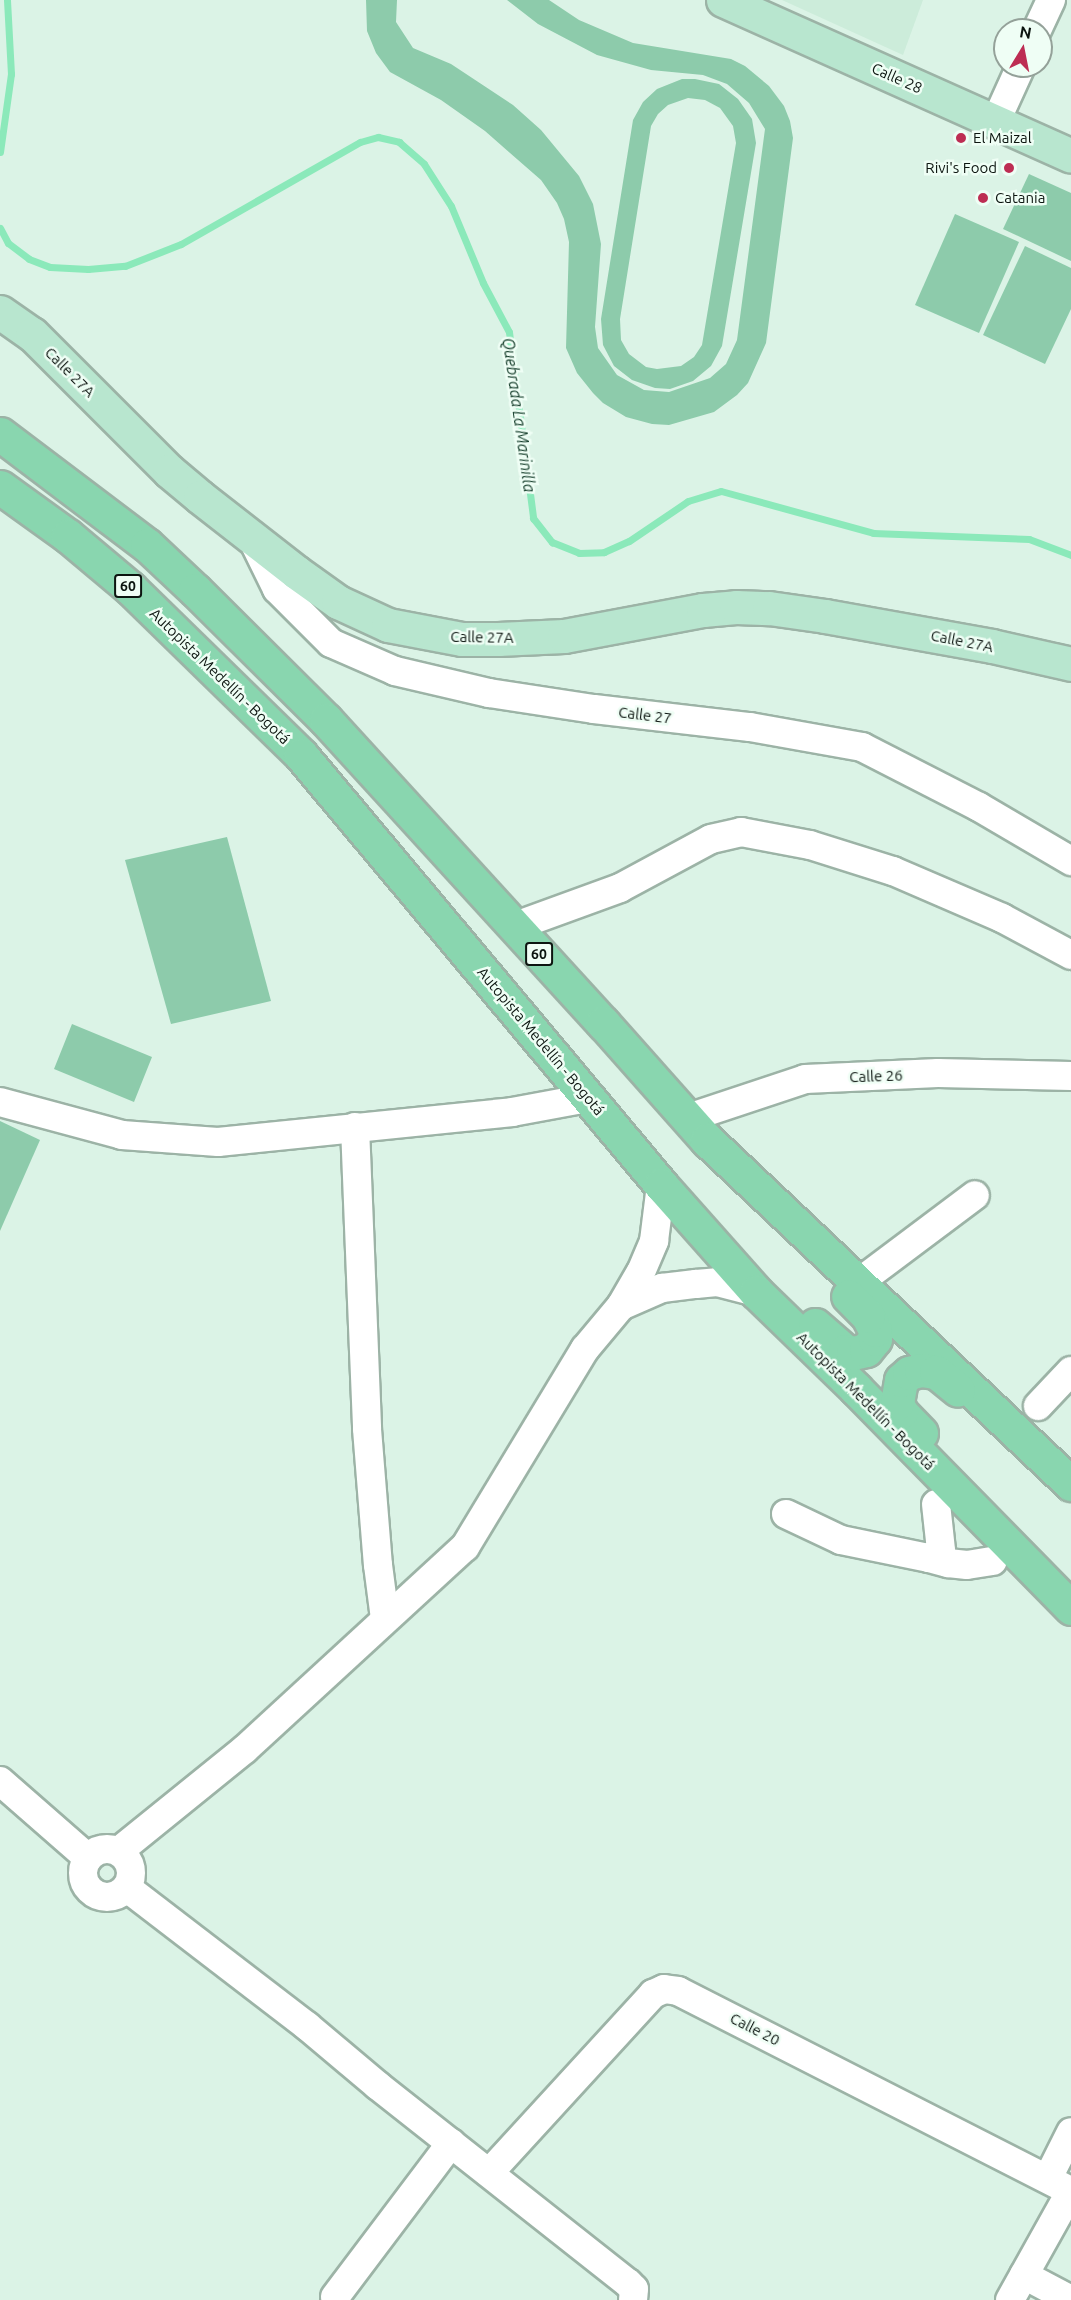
<!DOCTYPE html>
<meta charset="utf-8">
<style>
body{margin:0}
#map{position:relative;width:1071px;height:2300px;overflow:hidden;background:#dbf3e6;font-family:Ubuntu,sans-serif}
div>[style]{position:absolute}
.built>*{inset:0;background:#ccecda}
.green>*{inset:0;background:#8dcbab}
.stream>*{height:7px;margin:-3.5px;padding:0 3.5px;transform-origin:3.5px;border-radius:3.5px;background:#8be9ba}
.roads{filter:drop-shadow(2px 0 #9cb3a6) drop-shadow(-2px 0 #9cb3a6) drop-shadow(0 2px #9cb3a6) drop-shadow(0 -2px #9cb3a6)}
.minor>*{height:28px;margin:-14px;padding:0 14px;transform-origin:14px;border-radius:14px;background:#fff}
.minor>.ring{margin:-14px;padding:0;box-sizing:content-box;background:none;border:28px solid #fff;border-radius:50%}
.major>*{height:33px;margin:-16.5px;padding:0 16.5px;transform-origin:16.5px;border-radius:16.5px;background:#b8e6cf}
.highway>*{height:33px;margin:-16.5px;padding:0 16.5px;transform-origin:16.5px;border-radius:16.5px;background:#89d6af}
.dots>*{width:16px;height:16px;translate:-50% -50%;box-sizing:border-box;border:3px solid #effef5;border-radius:50%}
span{translate:-50% -50%;white-space:nowrap;text-align:center;line-height:1.15;-webkit-text-stroke:5px #effef5;paint-order:stroke}
.shield-label span{padding:2px 4px;background:#effef5;border:2px solid;border-radius:4px;-webkit-text-stroke-width:0}
.shield-label{font-size:14px;color:#0c1510;font-weight:700}
.street-label{font-size:15px;color:#0c1510}
.poi-label{font-size:15px;color:#0c1510}
.left{translate:0 -50%;text-align:left}
.right{translate:-100% -50%;text-align:right}
.water-label{font-size:16px;color:#153e2b;font-style:italic}
.north{position:absolute;left:993px;top:18px;width:60px;height:60px;box-sizing:border-box;background:#effef5;border:2px solid #94a199;border-radius:50%;rotate:10deg;font-size:16px;font-weight:700;line-height:24px;text-align:center;color:#0c1510}
.north::after{content:'';display:block;margin:auto;width:21px;height:27px;background:#bd2d53;clip-path:polygon(50% 0,100% 100%,50% 72%,0 100%)}
</style>
<div id="map">
<div class="built">
<i style="clip-path:polygon(782px 0,923px 0,903px 55px)"></i>
</div>
<div class="green">
<i style="clip-path:polygon(366px 0,397px 0,396px 22px,413px 48px,451px 64px,513px 105px,541px 130px,579px 176px,593px 204px,601px 244px,595px 327px,598px 348px,617px 375px,644px 390px,669px 392px,710px 378px,726px 364px,737px 340px,765px 129px,749px 103px,727px 84px,703px 75px,651px 70px,597px 55px,538px 24px,507px 0,549px 0,579px 20px,633px 43px,731px 59px,745px 66px,769px 86px,784px 106px,790px 121px,793px 138px,766px 343px,748px 383px,737px 395px,714px 412px,669px 425px,652px 424px,626px 417px,603px 403px,593px 393px,577px 373px,566px 348px,569px 242px,564px 219px,557px 203px,541px 180px,485px 131px,441px 100px,390px 72px,376px 53px,367px 31px)"></i>
<i style="clip-path:polygon(evenodd,695px 79px,719px 84px,738px 99px,752px 119px,756px 143px,722px 346px,711px 366px,693px 381px,670px 389px,655px 388px,632px 380px,614px 366px,603px 345px,601px 319px,633px 120px,643px 102px,657px 89px,682px 79px,695px 79px,688px 98px,705px 100px,720px 108px,733px 126px,736px 143px,702px 345px,694px 357px,681px 366px,657px 369px,646px 367px,629px 354px,621px 340px,620px 319px,651px 126px,658px 114px,668px 105px,688px 98px)"></i>
<i style="clip-path:polygon(1029px 174px,1071px 193px,1071px 261px,1003px 229px)"></i>
<i style="clip-path:polygon(955px 214px,1019px 242px,979px 333px,915px 305px)"></i>
<i style="clip-path:polygon(1025px 246px,1071px 268px,1071px 309px,1045px 364px,983px 335px)"></i>
<i style="clip-path:polygon(227px 837px,271px 1001px,171px 1024px,125px 860px)"></i>
<i style="clip-path:polygon(72px 1024px,152px 1057px,134px 1102px,54px 1069px)"></i>
<i style="clip-path:polygon(0 1121px,40px 1140px,0 1231px)"></i>
</div>
<div class="stream">
<i style="left:0;top:152px;width:79px;rotate:-82deg"></i>
<i style="left:11px;top:74px;width:74px;rotate:-93.1deg"></i>
<i style="left:0;top:228px;width:17px;rotate:62deg"></i>
<i style="left:8px;top:243px;width:26px;rotate:37deg"></i>
<i style="left:29px;top:259px;width:22px;rotate:21deg"></i>
<i style="left:50px;top:267px;width:38px;rotate:3deg"></i>
<i style="left:88px;top:269px;width:37px;rotate:-5deg"></i>
<i style="left:125px;top:266px;width:60px;rotate:-21.4deg"></i>
<i style="left:181px;top:244px;width:206px;rotate:-29.7deg"></i>
<i style="left:360px;top:142px;width:19px;rotate:-16deg"></i>
<i style="left:378px;top:137px;width:22px;rotate:13deg"></i>
<i style="left:399px;top:142px;width:33px;rotate:41deg"></i>
<i style="left:424px;top:164px;width:50px;rotate:57.3deg"></i>
<i style="left:451px;top:206px;width:83px;rotate:67.4deg"></i>
<i style="left:483px;top:283px;width:55px;rotate:62deg"></i>
<i style="left:509px;top:332px;width:188px;rotate:82.6deg"></i>
<i style="left:533px;top:518px;width:31px;rotate:52deg"></i>
<i style="left:552px;top:542px;width:29px;rotate:22deg"></i>
<i style="left:579px;top:553px;width:25px;rotate:-2deg"></i>
<i style="left:604px;top:552px;width:27px;rotate:-24deg"></i>
<i style="left:629px;top:541px;width:71px;rotate:-34.1deg"></i>
<i style="left:688px;top:501px;width:34px;rotate:-17deg"></i>
<i style="left:721px;top:491px;width:158px;rotate:15.4deg"></i>
<i style="left:873px;top:533px;width:156px;rotate:2.2deg"></i>
<i style="left:1029px;top:539px;width:45px;rotate:20.9deg"></i>
</div>
<div class="roads">
<div class="minor">
<i style="left:1037px;top:30px;width:33px;rotate:-65deg"></i>
<i style="left:996px;top:121px;width:60px;rotate:-65.6deg"></i>
<i style="left:252px;top:538px;width:57px;rotate:63.9deg"></i>
<i style="left:277px;top:589px;width:76px;rotate:45deg"></i>
<i style="left:331px;top:643px;width:70px;rotate:23.6deg"></i>
<i style="left:395px;top:671px;width:97px;rotate:13.2deg"></i>
<i style="left:489px;top:693px;width:106px;rotate:8.7deg"></i>
<i style="left:594px;top:709px;width:157px;rotate:6.6deg"></i>
<i style="left:750px;top:727px;width:114px;rotate:10.1deg"></i>
<i style="left:862px;top:747px;width:131px;rotate:27.1deg"></i>
<i style="left:979px;top:807px;width:107px;rotate:30.4deg"></i>
<i style="left:513px;top:927px;width:114px;rotate:-20deg"></i>
<i style="left:620px;top:888px;width:103px;rotate:-28.3deg"></i>
<i style="left:711px;top:839px;width:31px;rotate:-13deg"></i>
<i style="left:741px;top:832px;width:70px;rotate:10.7deg"></i>
<i style="left:810px;top:845px;width:87px;rotate:17.4deg"></i>
<i style="left:893px;top:871px;width:119px;rotate:23.3deg"></i>
<i style="left:1002px;top:918px;width:78px;rotate:28.2deg"></i>
<i style="left:0;top:1102px;width:126px;rotate:15.1deg"></i>
<i style="left:122px;top:1135px;width:96px;rotate:4.2deg"></i>
<i style="left:218px;top:1142px;width:296px;rotate:-5.8deg"></i>
<i style="left:512px;top:1112px;width:77px;rotate:-10.4deg"></i>
<i style="left:688px;top:1118px;width:123px;rotate:-18.4deg"></i>
<i style="left:805px;top:1079px;width:133px;rotate:-2.6deg"></i>
<i style="left:938px;top:1073px;width:133px;rotate:1.3deg"></i>
<i style="left:355px;top:1127px;width:302px;rotate:87.7deg"></i>
<i style="left:367px;top:1429px;width:136px;rotate:85.4deg"></i>
<i style="left:378px;top:1565px;width:54px;rotate:82.6deg"></i>
<i style="left:858px;top:1283px;width:146px;rotate:-36.9deg"></i>
<i style="left:621px;top:1306px;width:45px;rotate:-23.7deg"></i>
<i style="left:662px;top:1288px;width:34px;rotate:-7deg"></i>
<i style="left:696px;top:1284px;width:21px;rotate:-5deg"></i>
<i style="left:717px;top:1282px;width:40px;rotate:14.4deg"></i>
<i style="left:1038px;top:1406px;width:48px;rotate:-46.7deg"></i>
<i style="left:786px;top:1514px;width:61px;rotate:25.3deg"></i>
<i style="left:841px;top:1540px;width:90px;rotate:11.6deg"></i>
<i style="left:929px;top:1558px;width:14px;rotate:-34deg"></i>
<i style="left:941px;top:1550px;width:46px;rotate:-96.2deg"></i>
<i style="left:929px;top:1558px;width:20px;rotate:15deg"></i>
<i style="left:948px;top:1563px;width:19px;rotate:6deg"></i>
<i style="left:967px;top:1565px;width:26px;rotate:-9deg"></i>
<i style="left:0;top:1781px;width:117px;rotate:41.2deg"></i>
<i class="ring" style="left:83px;top:1849px;width:20px;height:20px"></i>
<i style="left:119px;top:1851px;width:162px;rotate:-39deg"></i>
<i style="left:245px;top:1749px;width:299px;rotate:-42.6deg"></i>
<i style="left:465px;top:1547px;width:232px;rotate:-58.8deg"></i>
<i style="left:585px;top:1349px;width:56px;rotate:-50.1deg"></i>
<i style="left:621px;top:1306px;width:39px;rotate:-60deg"></i>
<i style="left:641px;top:1272px;width:34px;rotate:-67deg"></i>
<i style="left:654px;top:1241px;width:56px;rotate:-82.9deg"></i>
<i style="left:127px;top:1888px;width:227px;rotate:37.5deg"></i>
<i style="left:307px;top:2026px;width:92px;rotate:40.1deg"></i>
<i style="left:377px;top:2085px;width:320px;rotate:38.3deg"></i>
<i style="left:628px;top:2283px;width:8px;rotate:45deg"></i>
<i style="left:634px;top:2289px;width:11px;rotate:95deg"></i>
<i style="left:489px;top:2173px;width:243px;rotate:-47.5deg"></i>
<i style="left:653px;top:1994px;width:12px;rotate:-24deg"></i>
<i style="left:664px;top:1989px;width:14px;rotate:8deg"></i>
<i style="left:678px;top:1991px;width:441px;rotate:27deg"></i>
<i style="left:1048px;top:2178px;width:51px;rotate:-63.4deg"></i>
<i style="left:1024px;top:2275px;width:53px;rotate:28deg"></i>
<i style="left:335px;top:2297px;width:193px;rotate:-53deg"></i>
<i style="left:1010px;top:2300px;width:125px;rotate:-60.8deg"></i>
</div>
<div class="major">
<i style="left:723px;top:0;width:381px;rotate:24.1deg"></i>
<i style="left:0;top:312px;width:39px;rotate:35deg"></i>
<i style="left:32px;top:334px;width:194px;rotate:45deg"></i>
<i style="left:169px;top:471px;width:40px;rotate:40deg"></i>
<i style="left:200px;top:497px;width:122px;rotate:38deg"></i>
<i style="left:296px;top:572px;width:52px;rotate:35.5deg"></i>
<i style="left:338px;top:602px;width:55px;rotate:24.7deg"></i>
<i style="left:388px;top:625px;width:75px;rotate:10.7deg"></i>
<i style="left:462px;top:639px;width:36px"></i>
<i style="left:498px;top:639px;width:66px;rotate:-2.6deg"></i>
<i style="left:564px;top:636px;width:141px;rotate:-10.6deg"></i>
<i style="left:703px;top:610px;width:33px;rotate:-5deg"></i>
<i style="left:736px;top:607px;width:33px;rotate:2deg"></i>
<i style="left:769px;top:608px;width:57px;rotate:8.1deg"></i>
<i style="left:825px;top:616px;width:170px;rotate:10.2deg"></i>
<i style="left:992px;top:646px;width:81px;rotate:12.8deg"></i>
</div>
<div class="highway">
<i style="left:0;top:434px;width:184px;rotate:37.1deg"></i>
<i style="left:147px;top:545px;width:66px;rotate:43.2deg"></i>
<i style="left:195px;top:590px;width:185px;rotate:44.8deg"></i>
<i style="left:326px;top:720px;width:411px;rotate:47.6deg"></i>
<i style="left:603px;top:1023px;width:157px;rotate:48.4deg"></i>
<i style="left:707px;top:1140px;width:501px;rotate:43.38deg"></i>
<i style="left:0;top:487px;width:84px;rotate:35.8deg"></i>
<i style="left:68px;top:536px;width:81px;rotate:40deg"></i>
<i style="left:130px;top:588px;width:239px;rotate:44.3deg"></i>
<i style="left:301px;top:755px;width:561px;rotate:50.06deg"></i>
<i style="left:661px;top:1185px;width:143px;rotate:48.4deg"></i>
<i style="left:756px;top:1292px;width:139px;rotate:44.1deg"></i>
<i style="left:856px;top:1389px;width:307px;rotate:45.5deg"></i>
<i style="left:815px;top:1325px;width:40px;rotate:41deg"></i>
<i style="left:845px;top:1351px;width:8px;rotate:14deg"></i>
<i style="left:853px;top:1353px;width:13px;rotate:-13deg"></i>
<i style="left:866px;top:1350px;width:14px;rotate:-51deg"></i>
<i style="left:875px;top:1339px;width:9px;rotate:-90deg"></i>
<i style="left:875px;top:1330px;width:16px;rotate:-117deg"></i>
<i style="left:868px;top:1316px;width:28px;rotate:-135deg"></i>
<i style="left:921px;top:1433px;width:29px;rotate:-134deg"></i>
<i style="left:901px;top:1412px;width:10px;rotate:-114deg"></i>
<i style="left:897px;top:1403px;width:23px;rotate:-80deg"></i>
<i style="left:901px;top:1380px;width:11px;rotate:-41deg"></i>
<i style="left:909px;top:1373px;width:12px;rotate:-14deg"></i>
<i style="left:921px;top:1370px;width:15px;rotate:8deg"></i>
<i style="left:936px;top:1372px;width:28px;rotate:39deg"></i>
</div>
</div>
<div class="dots">
<i style="left:961px;top:138px;background:#bd2d53"></i>
<i style="left:1009px;top:168px;background:#bd2d53"></i>
<i style="left:983px;top:198px;background:#bd2d53"></i>
</div>
<div class="shield-label">
<span style="left:128px;top:586px">60</span>
<span style="left:539px;top:954px">60</span>
</div>
<div class="street-label">
<span style="left:897px;top:78px;rotate:24deg">Calle 28</span>
<span style="left:70px;top:372px;rotate:45deg">Calle 27A</span>
<span style="left:482px;top:637px;rotate:1deg">Calle 27A</span>
<span style="left:962px;top:641px;rotate:11deg">Calle 27A</span>
<span style="left:220px;top:676px;rotate:44deg">Autopista Medellín - Bogotá</span>
<span style="left:645px;top:715px;rotate:7deg">Calle 27</span>
<span style="left:541px;top:1041px;rotate:50deg">Autopista Medellín - Bogotá</span>
<span style="left:876px;top:1076px;rotate:-2deg">Calle 26</span>
<span style="left:866px;top:1401px;rotate:45deg">Autopista Medellín - Bogotá</span>
<span style="left:755px;top:2029px;rotate:27deg">Calle 20</span>
</div>
<div class="poi-label">
<span class="left" style="left:973px;top:138px">El Maizal</span>
<span class="right" style="left:997px;top:168px">Rivi's Food</span>
<span class="left" style="left:995px;top:198px">Catania</span>
</div>
<div class="water-label">
<span style="left:519px;top:415px;rotate:82deg">Quebrada La Marinilla</span>
</div>
<div class="north">N</div>
</div>
